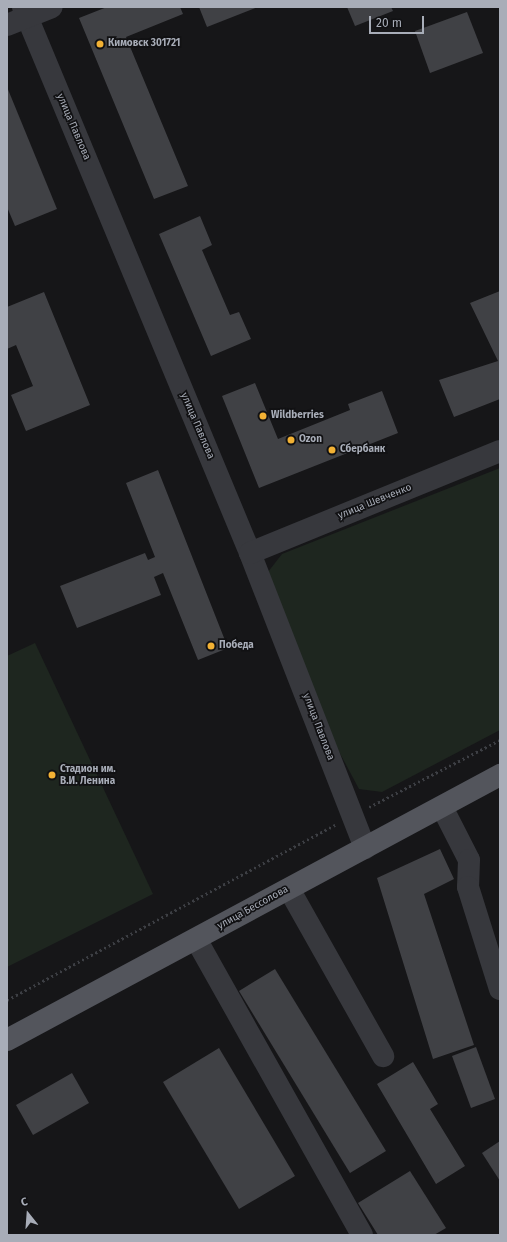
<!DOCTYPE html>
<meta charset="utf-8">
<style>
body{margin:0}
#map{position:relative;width:507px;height:1242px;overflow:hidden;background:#161618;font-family:"Fira Sans",sans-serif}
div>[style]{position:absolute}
.green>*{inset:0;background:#1e261f}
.building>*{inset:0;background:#404145}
.path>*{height:2.5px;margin-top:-1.25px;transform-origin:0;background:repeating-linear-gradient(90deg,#3d3f44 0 2px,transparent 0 5px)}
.minor>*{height:22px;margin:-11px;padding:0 11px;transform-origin:11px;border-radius:11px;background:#37383d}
.major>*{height:22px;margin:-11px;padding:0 11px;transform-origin:11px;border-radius:11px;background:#53555c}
.dots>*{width:11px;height:11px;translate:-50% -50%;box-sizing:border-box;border:2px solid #111113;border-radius:50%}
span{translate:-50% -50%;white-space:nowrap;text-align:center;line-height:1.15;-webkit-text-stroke:3.5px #111113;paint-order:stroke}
.poi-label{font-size:10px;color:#a8adb8;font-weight:700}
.left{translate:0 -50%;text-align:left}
.street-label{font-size:10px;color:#a8adb8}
.frame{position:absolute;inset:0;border:8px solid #a8adb8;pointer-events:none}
.north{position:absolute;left:8px;top:1194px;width:40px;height:40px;-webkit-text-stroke:3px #111113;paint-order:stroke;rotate:343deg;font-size:11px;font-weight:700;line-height:16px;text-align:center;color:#a8adb8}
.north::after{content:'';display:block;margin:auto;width:14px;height:18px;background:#a8adb8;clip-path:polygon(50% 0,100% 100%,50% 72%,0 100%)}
.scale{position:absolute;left:369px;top:16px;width:55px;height:18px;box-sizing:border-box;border:2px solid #a8adb8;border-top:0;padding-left:5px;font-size:12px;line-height:14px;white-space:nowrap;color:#a8adb8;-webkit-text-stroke:3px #111113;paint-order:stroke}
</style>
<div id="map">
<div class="green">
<i style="clip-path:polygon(500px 468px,500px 730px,382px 792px,359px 789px,335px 744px,268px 572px,282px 554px)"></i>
<i style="clip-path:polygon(35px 643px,153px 894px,7px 967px,7px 656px)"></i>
</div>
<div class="building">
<i style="clip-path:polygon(107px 7px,180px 7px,183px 14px,126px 37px,188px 186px,154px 199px,79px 18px)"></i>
<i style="clip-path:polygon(199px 7px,258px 7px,207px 27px)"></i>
<i style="clip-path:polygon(347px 7px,391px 7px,393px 11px,355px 26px)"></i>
<i style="clip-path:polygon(467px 12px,483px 53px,430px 73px,415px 31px)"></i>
<i style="clip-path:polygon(7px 87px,57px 209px,15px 226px,7px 207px)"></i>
<i style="clip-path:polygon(200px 216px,212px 245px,202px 250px,230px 315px,239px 312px,251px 339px,211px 356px,159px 234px)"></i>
<i style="clip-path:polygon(500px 291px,500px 399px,454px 417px,439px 380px,498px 361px,470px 303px)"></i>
<i style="clip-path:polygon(44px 292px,90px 405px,26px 431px,11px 395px,33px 386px,16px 345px,7px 349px,7px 307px)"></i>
<i style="clip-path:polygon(255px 383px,278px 439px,350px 410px,348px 404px,382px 391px,398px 433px,259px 488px,222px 396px)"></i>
<i style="clip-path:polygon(158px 470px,228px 648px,198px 660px,163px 573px,154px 577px,161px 595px,77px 628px,60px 586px,145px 553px,148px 560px,155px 557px,126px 483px)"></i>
<i style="clip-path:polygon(440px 849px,454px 879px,424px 894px,474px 1045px,433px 1059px,377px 878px)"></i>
<i style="clip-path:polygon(275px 969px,386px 1151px,350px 1173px,239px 991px)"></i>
<i style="clip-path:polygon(476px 1047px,495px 1099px,471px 1108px,452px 1056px)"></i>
<i style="clip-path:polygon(219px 1048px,295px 1176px,239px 1209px,163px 1082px)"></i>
<i style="clip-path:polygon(413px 1062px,438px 1104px,430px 1109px,465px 1166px,436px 1184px,377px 1084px)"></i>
<i style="clip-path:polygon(72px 1073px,89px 1103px,33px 1135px,16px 1105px)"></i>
<i style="clip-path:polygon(500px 1141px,500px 1181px,482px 1153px)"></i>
<i style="clip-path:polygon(410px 1171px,446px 1228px,434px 1235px,378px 1235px,358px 1203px)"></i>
</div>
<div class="path">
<i style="left:369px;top:807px;width:147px;rotate:-27.1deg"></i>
<i style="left:7px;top:1000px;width:372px;rotate:-28.1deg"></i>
</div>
<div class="minor">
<i style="left:23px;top:7px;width:591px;rotate:67.42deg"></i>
<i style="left:250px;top:553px;width:317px;rotate:68.7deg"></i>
<i style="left:7px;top:25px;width:48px;rotate:-21.8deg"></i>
<i style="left:250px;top:553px;width:270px;rotate:-22.2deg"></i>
<i style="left:442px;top:807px;width:59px;rotate:63deg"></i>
<i style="left:469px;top:860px;width:27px;rotate:92deg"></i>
<i style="left:468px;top:887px;width:107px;rotate:72.6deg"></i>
<i style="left:289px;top:889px;width:192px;rotate:60.6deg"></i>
<i style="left:196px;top:939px;width:339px;rotate:60.7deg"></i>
</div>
<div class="major">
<i style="left:7px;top:1040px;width:560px;rotate:-28.26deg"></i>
</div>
<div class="dots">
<i style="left:100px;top:44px;background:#f2b134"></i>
<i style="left:263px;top:416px;background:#f2b134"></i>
<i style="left:291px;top:440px;background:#f2b134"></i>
<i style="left:332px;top:450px;background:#f2b134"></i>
<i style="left:211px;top:646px;background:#f2b134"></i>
<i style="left:52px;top:775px;background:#f2b134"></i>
</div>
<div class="poi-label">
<span class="left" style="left:108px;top:44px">Кимовск 301721</span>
<span class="left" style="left:271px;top:416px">Wildberries</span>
<span class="left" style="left:299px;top:440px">Ozon</span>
<span class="left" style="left:340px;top:450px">Сбербанк</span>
<span class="left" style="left:219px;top:646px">Победа</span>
<span class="left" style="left:60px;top:775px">Стадион им.<br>В.И. Ленина</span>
</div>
<div class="street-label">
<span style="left:73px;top:127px;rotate:67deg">улица Павлова</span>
<span style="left:197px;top:426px;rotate:67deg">улица Павлова</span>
<span style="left:375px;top:502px;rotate:-22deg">улица Шевченко</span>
<span style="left:318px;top:727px;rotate:69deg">улица Павлова</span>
<span style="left:253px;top:908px;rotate:-29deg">улица Бессолова</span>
</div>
<div class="frame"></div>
<div class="north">С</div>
<div class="scale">20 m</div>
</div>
